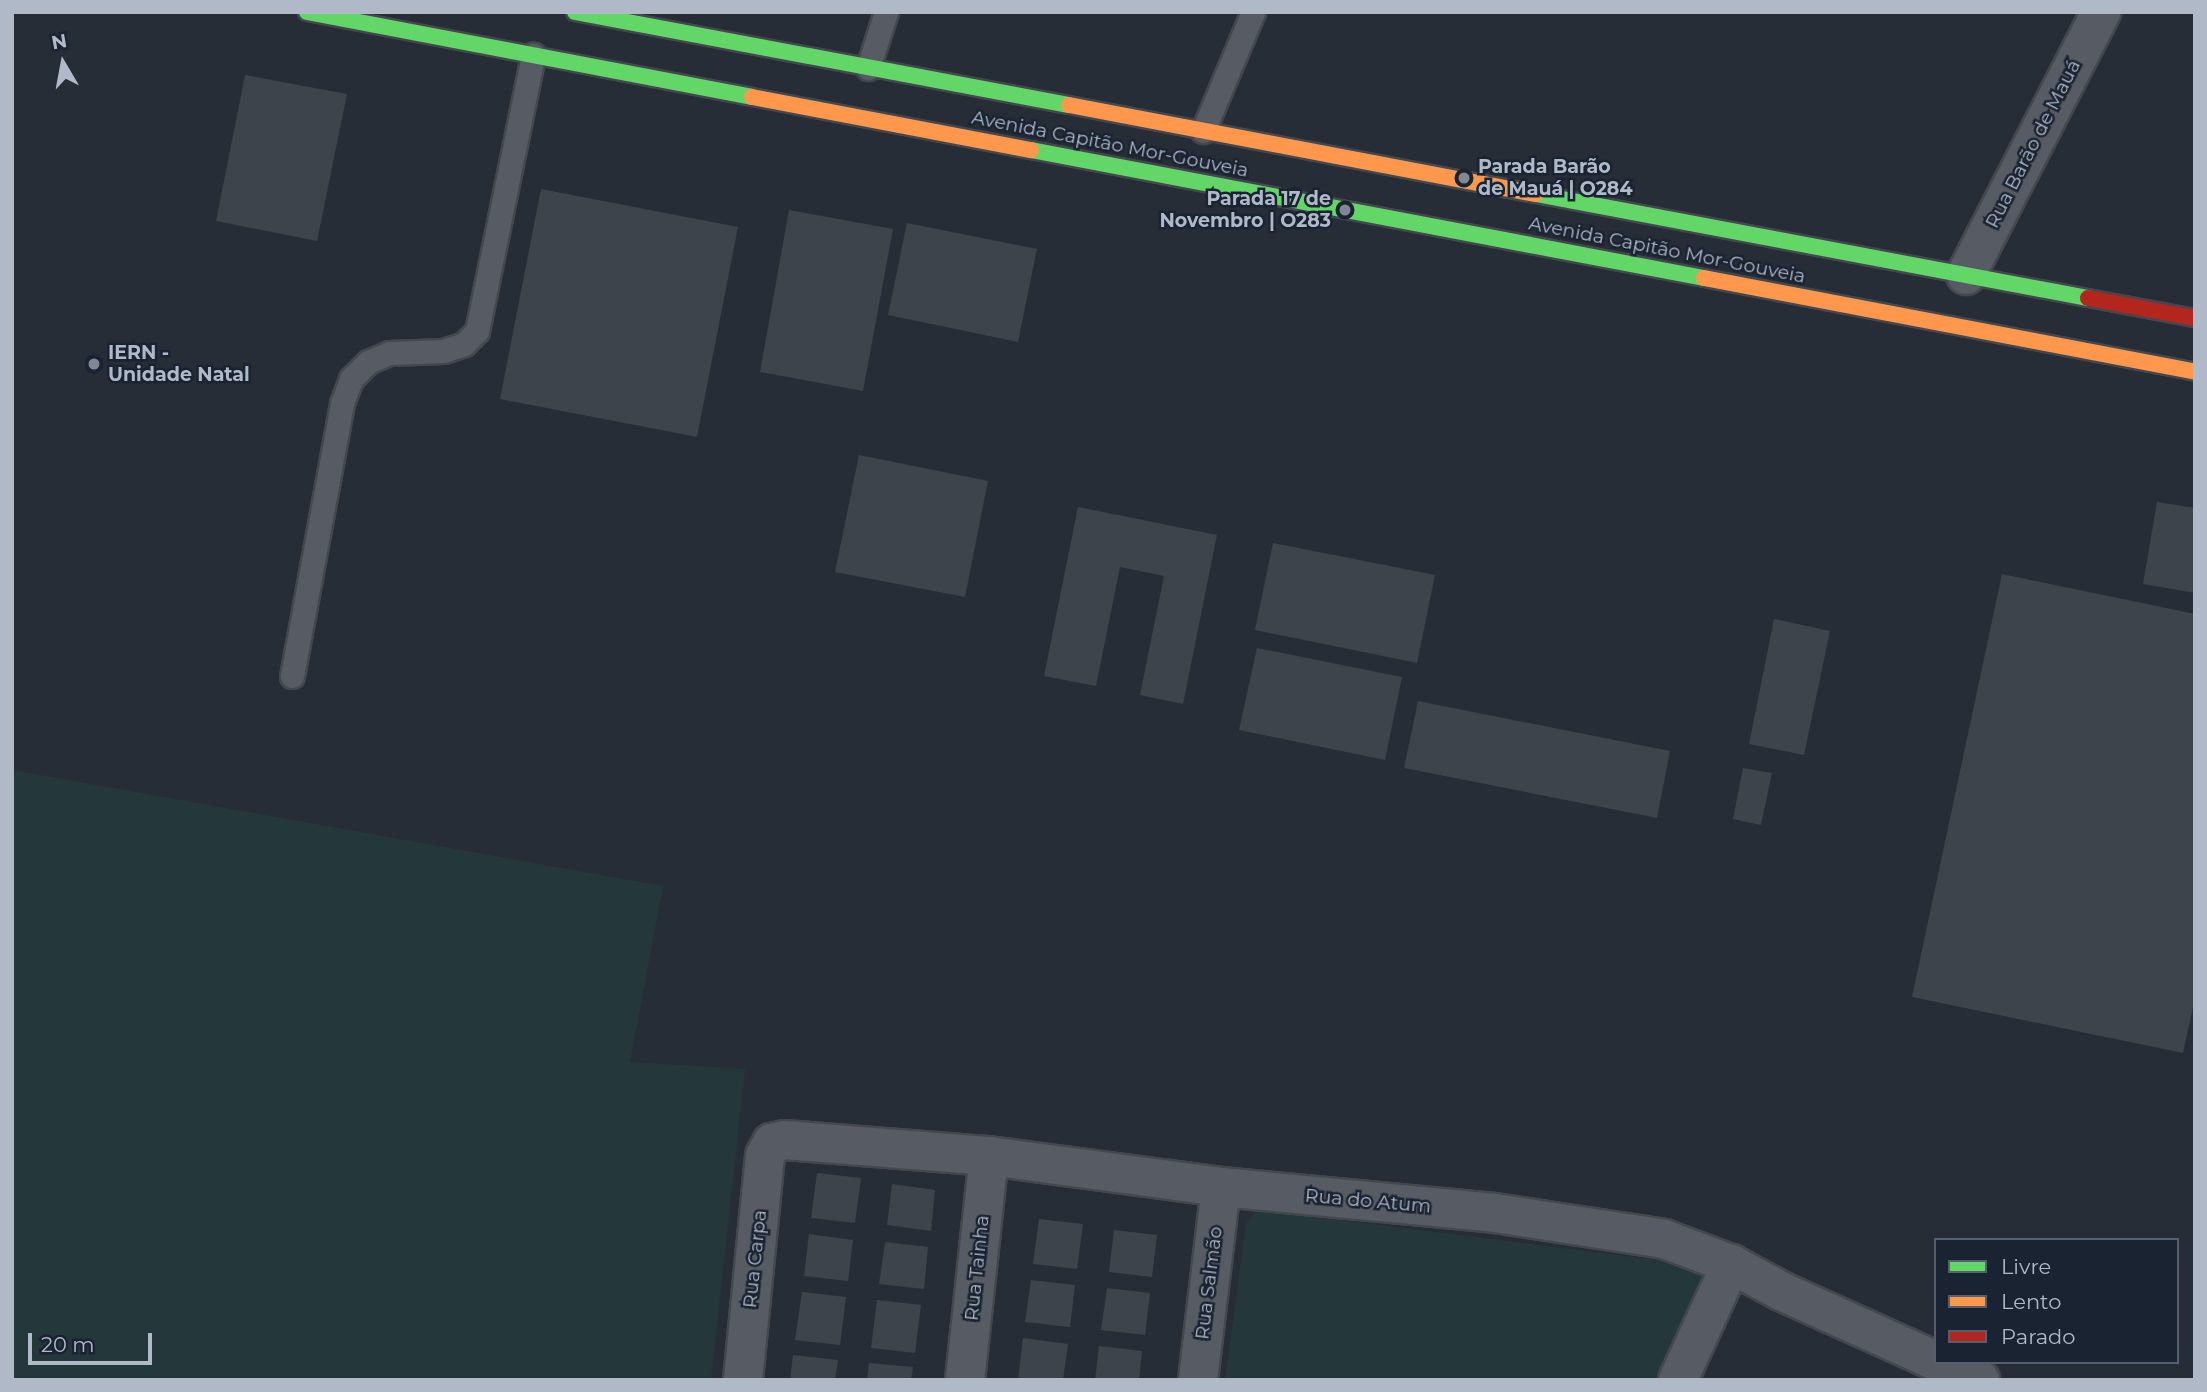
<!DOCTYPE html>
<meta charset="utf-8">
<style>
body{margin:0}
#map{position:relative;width:2207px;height:1392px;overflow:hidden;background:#272d36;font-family:Montserrat,sans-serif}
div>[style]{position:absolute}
.green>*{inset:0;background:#24383c}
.building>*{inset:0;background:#3e444c}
.roads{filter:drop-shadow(2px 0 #43484f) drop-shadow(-2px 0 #43484f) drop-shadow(0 2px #43484f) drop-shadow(0 -2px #43484f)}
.lane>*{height:23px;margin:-11.5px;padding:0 11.5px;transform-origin:11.5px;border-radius:11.5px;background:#575c64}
.street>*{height:38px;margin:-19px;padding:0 19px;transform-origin:19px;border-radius:19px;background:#575c64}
.fast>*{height:16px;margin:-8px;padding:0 8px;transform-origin:8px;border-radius:8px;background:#63d668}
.slow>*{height:16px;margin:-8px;padding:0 8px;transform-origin:8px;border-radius:8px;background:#ff974d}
.jam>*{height:16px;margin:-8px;padding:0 8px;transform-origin:8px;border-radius:8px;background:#b3261e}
.dots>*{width:19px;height:19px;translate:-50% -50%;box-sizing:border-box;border:4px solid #1a2331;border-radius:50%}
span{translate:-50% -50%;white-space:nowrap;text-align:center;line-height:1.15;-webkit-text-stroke:5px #1a2331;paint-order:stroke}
.street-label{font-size:19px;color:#b0b9c8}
.poi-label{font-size:19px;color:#b0b9c8;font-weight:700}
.left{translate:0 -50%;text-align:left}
.right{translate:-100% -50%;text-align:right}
.frame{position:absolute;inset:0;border:14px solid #b0b9c8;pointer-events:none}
.legend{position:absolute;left:1934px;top:1238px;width:245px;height:126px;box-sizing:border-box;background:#1a2331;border:2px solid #565f6d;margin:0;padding:9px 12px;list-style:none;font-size:21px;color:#b0b9c8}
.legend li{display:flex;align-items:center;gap:14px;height:35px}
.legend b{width:35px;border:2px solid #565f6d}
.north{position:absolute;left:28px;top:28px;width:70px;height:70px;-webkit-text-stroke:5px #1a2331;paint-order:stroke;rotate:350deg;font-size:19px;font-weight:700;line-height:28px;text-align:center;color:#b0b9c8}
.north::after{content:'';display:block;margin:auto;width:24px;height:32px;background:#b0b9c8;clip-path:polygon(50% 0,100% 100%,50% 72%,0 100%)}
.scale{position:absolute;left:28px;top:1333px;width:124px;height:32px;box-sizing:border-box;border:4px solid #b0b9c8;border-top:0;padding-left:9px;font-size:21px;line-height:24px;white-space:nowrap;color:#b0b9c8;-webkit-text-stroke:5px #1a2331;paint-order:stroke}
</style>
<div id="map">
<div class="green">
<i style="clip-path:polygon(12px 770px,663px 886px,630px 1062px,745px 1069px,711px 1380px,12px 1380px)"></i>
<i style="clip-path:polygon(1268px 1211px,1674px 1262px,1695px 1269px,1703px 1280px,1663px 1380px,1225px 1380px,1246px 1224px,1255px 1212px)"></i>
</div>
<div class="building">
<i style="clip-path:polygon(245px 75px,347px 94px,317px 241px,216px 221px)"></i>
<i style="clip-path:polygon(541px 189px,738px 227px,697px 437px,500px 399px)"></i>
<i style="clip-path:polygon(789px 210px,893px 229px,863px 391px,760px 372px)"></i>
<i style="clip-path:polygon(907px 223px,1037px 249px,1018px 342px,888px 315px)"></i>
<i style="clip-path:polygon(859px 455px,988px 481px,965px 597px,835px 572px)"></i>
<i style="clip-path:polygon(2157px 502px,2195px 508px,2195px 593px,2143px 584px)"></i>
<i style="clip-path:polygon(1078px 507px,1217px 535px,1183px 704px,1140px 695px,1164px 576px,1120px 567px,1096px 686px,1044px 676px)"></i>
<i style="clip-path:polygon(1273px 543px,1435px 575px,1417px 663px,1255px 630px)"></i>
<i style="clip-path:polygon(2002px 574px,2195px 614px,2195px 998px,2183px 1053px,1912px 997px)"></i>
<i style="clip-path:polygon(1774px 619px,1830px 631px,1804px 755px,1749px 744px)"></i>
<i style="clip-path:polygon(1257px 648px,1402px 677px,1385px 760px,1239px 730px)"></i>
<i style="clip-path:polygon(1418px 701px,1670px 751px,1657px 818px,1404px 768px)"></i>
<i style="clip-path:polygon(1743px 768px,1772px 773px,1761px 825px,1733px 819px)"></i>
<i style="clip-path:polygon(817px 1173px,861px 1178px,855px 1223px,811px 1218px)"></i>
<i style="clip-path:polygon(892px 1184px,935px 1190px,931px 1231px,887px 1225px)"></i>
<i style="clip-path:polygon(1039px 1219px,1083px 1224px,1077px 1269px,1033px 1264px)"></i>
<i style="clip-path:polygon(1114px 1230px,1157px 1235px,1152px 1277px,1109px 1272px)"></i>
<i style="clip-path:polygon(809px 1234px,853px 1240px,848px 1281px,804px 1276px)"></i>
<i style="clip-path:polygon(885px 1242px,928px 1247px,924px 1289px,879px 1284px)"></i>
<i style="clip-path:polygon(1031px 1280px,1075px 1285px,1070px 1327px,1025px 1322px)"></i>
<i style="clip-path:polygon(1107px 1288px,1150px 1293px,1145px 1335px,1101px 1330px)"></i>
<i style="clip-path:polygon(802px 1292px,846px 1297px,840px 1345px,795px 1340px)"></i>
<i style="clip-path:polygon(877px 1300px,921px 1305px,915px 1353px,871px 1348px)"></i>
<i style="clip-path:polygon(1023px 1338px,1068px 1344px,1063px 1380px,1018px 1380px)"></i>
<i style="clip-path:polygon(1099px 1346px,1142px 1351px,1139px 1380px,1095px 1380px)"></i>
<i style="clip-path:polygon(793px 1355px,838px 1360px,835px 1380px,790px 1380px)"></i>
<i style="clip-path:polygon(869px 1363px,913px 1367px,911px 1380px,867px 1380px)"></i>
</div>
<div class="roads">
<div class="lane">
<i style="left:868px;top:68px;width:59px;rotate:-72.2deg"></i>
<i style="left:1203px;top:131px;width:129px;rotate:-67.2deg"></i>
<i style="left:292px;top:676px;width:278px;rotate:-79.6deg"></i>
<i style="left:342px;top:403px;width:26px;rotate:-69deg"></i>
<i style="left:351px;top:379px;width:24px;rotate:-45deg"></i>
<i style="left:368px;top:362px;width:23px;rotate:-23deg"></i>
<i style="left:389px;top:353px;width:54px;rotate:-2.1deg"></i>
<i style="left:443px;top:351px;width:22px;rotate:-18deg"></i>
<i style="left:464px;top:344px;width:18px;rotate:-45deg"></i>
<i style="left:477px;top:331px;width:282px;rotate:-78.5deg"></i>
</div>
<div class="street">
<i style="left:1966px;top:275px;width:296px;rotate:-62.8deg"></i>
<i style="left:1939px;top:1362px;width:45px;rotate:23.7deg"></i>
<i style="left:743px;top:1380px;width:225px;rotate:-84.4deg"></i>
<i style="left:765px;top:1156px;width:15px;rotate:-62deg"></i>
<i style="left:772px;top:1143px;width:13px;rotate:-13deg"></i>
<i style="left:785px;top:1140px;width:205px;rotate:4.5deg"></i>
<i style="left:989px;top:1156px;width:234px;rotate:7.6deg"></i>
<i style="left:1221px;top:1187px;width:275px;rotate:5.4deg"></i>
<i style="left:1495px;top:1213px;width:171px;rotate:8.7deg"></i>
<i style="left:1664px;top:1239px;width:72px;rotate:20.5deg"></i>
<i style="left:1731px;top:1264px;width:59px;rotate:28.3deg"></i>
<i style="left:1783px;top:1292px;width:168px;rotate:24.3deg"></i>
<i style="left:965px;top:1380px;width:225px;rotate:-83.9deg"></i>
<i style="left:1198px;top:1380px;width:194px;rotate:-83.2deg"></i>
<i style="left:1678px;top:1380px;width:128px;rotate:-65.4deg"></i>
</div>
<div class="fast">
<i style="left:307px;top:12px;width:453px;rotate:10.8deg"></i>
<i style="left:575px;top:12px;width:503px;rotate:10.66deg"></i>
<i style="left:1031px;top:150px;width:685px;rotate:10.77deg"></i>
<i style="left:1536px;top:194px;width:562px;rotate:10.67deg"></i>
</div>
<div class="slow">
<i style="left:752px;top:97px;width:284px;rotate:10.8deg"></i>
<i style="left:1069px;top:105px;width:475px;rotate:10.8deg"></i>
<i style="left:1704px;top:278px;width:500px;rotate:10.8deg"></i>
</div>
<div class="jam">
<i style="left:2088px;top:298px;width:109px;rotate:10.6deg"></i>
</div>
</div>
<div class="dots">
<i style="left:1464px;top:178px;background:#808895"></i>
<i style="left:1345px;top:210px;background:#808895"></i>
<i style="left:94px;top:364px;background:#808895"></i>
</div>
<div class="street-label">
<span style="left:1110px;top:144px;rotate:11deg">Avenida Capitão Mor-Gouveia</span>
<span style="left:2033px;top:144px;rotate:-63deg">Rua Barão de Mauá</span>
<span style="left:1667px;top:250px;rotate:11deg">Avenida Capitão Mor-Gouveia</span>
<span style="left:1368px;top:1201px;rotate:5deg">Rua do Atum</span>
<span style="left:755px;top:1259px;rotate:-84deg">Rua Carpa</span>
<span style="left:977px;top:1268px;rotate:-84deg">Rua Tainha</span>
<span style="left:1209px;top:1283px;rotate:-83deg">Rua Salmão</span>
</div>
<div class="poi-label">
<span class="left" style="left:1478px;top:178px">Parada Barão<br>de Mauá | O284</span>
<span class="right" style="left:1331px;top:210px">Parada 17 de<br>Novembro | O283</span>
<span class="left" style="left:108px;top:364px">IERN -<br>Unidade Natal</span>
</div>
<div class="frame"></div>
<ul class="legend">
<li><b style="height:9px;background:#63d668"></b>Livre</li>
<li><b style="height:9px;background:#ff974d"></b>Lento</li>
<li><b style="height:9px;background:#b3261e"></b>Parado</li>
</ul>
<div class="north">N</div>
<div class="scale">20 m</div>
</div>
